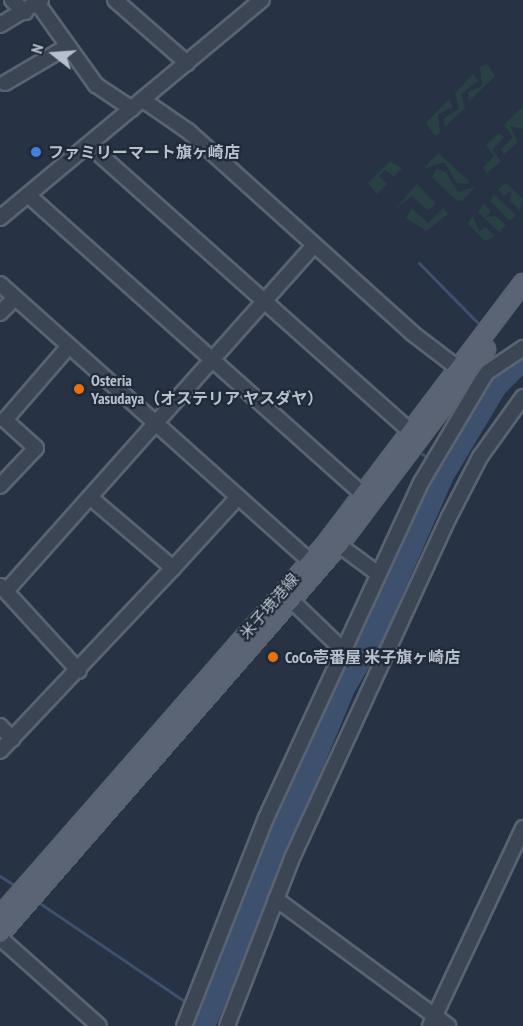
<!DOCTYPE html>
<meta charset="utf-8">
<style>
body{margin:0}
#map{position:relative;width:523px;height:1026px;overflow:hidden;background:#273344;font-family:"PT Sans Narrow","Noto Sans JP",sans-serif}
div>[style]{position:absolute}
.green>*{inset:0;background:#294145}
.water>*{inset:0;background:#3d506d}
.stream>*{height:3px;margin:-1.5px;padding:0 1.5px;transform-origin:1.5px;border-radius:1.5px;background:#3d506d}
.roads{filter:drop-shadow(2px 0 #5a6371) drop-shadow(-2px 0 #5a6371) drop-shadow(0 2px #5a6371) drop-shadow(0 -2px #5a6371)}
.minor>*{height:14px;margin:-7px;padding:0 7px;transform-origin:7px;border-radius:7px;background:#3b4554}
.major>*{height:16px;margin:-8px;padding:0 8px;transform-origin:8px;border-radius:8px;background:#5a6474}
.dots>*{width:16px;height:16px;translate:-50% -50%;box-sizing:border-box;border:3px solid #202a39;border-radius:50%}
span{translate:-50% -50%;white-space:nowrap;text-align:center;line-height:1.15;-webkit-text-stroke:4.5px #202a39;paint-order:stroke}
.poi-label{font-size:16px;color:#b9c0cd;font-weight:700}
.left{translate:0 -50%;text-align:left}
.street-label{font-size:16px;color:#b9c0cd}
.north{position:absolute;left:24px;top:24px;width:60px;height:60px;-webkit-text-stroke:4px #202a39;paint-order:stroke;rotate:287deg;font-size:16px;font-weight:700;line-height:24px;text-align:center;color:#b9c0cd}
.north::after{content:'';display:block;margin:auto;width:21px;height:27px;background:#b9c0cd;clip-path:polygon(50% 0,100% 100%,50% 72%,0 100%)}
</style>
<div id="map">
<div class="green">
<i style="clip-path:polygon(487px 64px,495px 76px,469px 101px,468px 92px,482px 86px,480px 67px)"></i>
<i style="clip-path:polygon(473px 74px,478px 81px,461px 94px,465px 108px,445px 127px,443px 119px,459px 109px,455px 93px)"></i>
<i style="clip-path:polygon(449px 99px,453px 107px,438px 114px,440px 133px,435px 136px,426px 123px)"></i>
<i style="clip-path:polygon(523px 106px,523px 129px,510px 126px,518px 142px,504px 154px,501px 149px,513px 137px,504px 125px)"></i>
<i style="clip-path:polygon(499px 133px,504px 137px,492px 150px,501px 161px,487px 173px,483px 168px,494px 156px,486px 145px)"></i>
<i style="clip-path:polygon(438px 153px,469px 181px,469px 184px,457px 183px,444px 162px,423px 169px)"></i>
<i style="clip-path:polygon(390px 161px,402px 168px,394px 177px,385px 170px,379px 176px,387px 184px,377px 194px,368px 183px)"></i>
<i style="clip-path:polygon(437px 169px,446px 172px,458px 192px,475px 187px,462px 201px,456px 200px,432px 177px)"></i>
<i style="clip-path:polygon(506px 183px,523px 199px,520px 210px,510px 201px,511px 191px,504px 196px,498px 189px)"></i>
<i style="clip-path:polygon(417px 184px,436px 204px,427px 210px,412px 196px,395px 209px)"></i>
<i style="clip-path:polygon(494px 195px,516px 215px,510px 221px,490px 201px)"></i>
<i style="clip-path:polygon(484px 204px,491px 211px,486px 217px,496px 216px,506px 225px,499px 232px,478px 212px)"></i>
<i style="clip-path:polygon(412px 208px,428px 223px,443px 208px,448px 214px,426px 231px,406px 218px)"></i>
<i style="clip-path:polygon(473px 216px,479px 232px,485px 227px,495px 236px,485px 241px,468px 224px)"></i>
</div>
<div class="water">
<i style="clip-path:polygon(523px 355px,523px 375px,505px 393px,453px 480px,376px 655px,354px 693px,216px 1026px,190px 1026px,258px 851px,435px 467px,482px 383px)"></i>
</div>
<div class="stream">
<i style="left:419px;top:263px;width:83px;rotate:45.5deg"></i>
<i style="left:422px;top:454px;width:8px;rotate:30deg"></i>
<i style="left:0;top:876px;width:17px;rotate:33deg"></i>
<i style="left:41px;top:904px;width:176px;rotate:34.1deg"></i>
</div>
<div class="roads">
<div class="minor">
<i style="left:12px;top:0;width:18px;rotate:43deg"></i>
<i style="left:115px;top:0;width:96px;rotate:41.2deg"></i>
<i style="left:38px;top:4px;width:100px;rotate:54.4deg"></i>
<i style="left:96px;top:85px;width:43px;rotate:33.7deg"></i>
<i style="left:0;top:25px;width:48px;rotate:-31.4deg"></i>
<i style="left:5px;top:83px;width:73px;rotate:-30.4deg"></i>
<i style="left:143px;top:100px;width:55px;rotate:34.6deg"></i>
<i style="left:188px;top:131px;width:302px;rotate:42deg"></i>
<i style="left:412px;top:333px;width:69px;rotate:37.4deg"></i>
<i style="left:89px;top:145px;width:430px;rotate:41.7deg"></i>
<i style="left:28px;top:195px;width:450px;rotate:41.8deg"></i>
<i style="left:0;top:218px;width:341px;rotate:-39.8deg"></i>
<i style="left:0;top:284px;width:424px;rotate:41.8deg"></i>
<i style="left:0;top:313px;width:21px;rotate:-45deg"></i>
<i style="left:0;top:486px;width:52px;rotate:-46.5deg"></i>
<i style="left:36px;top:448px;width:42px;rotate:-137.9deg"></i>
<i style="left:5px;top:420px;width:98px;rotate:-49.1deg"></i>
<i style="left:339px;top:545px;width:49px;rotate:36.6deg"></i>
<i style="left:173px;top:568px;width:96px;rotate:-47.5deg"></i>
<i style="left:1px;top:586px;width:115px;rotate:47.5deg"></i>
<i style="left:6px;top:591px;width:463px;rotate:-48.3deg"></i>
<i style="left:292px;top:601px;width:71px;rotate:43.9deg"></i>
<i style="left:0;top:726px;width:18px;rotate:47deg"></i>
<i style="left:0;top:751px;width:252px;rotate:-46.6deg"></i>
<i style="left:173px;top:568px;width:109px;rotate:-139.5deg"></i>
<i style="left:276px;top:899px;width:214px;rotate:36.4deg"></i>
<i style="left:0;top:938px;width:132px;rotate:41.6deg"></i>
<i style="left:184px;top:1026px;width:224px;rotate:-68.5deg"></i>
<i style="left:266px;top:818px;width:371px;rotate:-65.2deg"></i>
<i style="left:422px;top:481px;width:126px;rotate:-59.3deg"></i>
<i style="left:486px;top:373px;width:45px;rotate:-34deg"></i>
<i style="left:227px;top:1026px;width:182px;rotate:-68.8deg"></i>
<i style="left:293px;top:856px;width:373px;rotate:-65.3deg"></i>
<i style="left:449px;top:517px;width:68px;rotate:-62.7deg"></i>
<i style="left:480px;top:457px;width:74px;rotate:-54.4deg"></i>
<i style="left:430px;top:1026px;width:219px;rotate:-64.8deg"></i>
</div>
<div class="major">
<i style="left:0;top:916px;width:492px;rotate:-48.8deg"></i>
<i style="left:324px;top:546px;width:330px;rotate:-52.9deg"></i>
<i style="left:0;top:934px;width:516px;rotate:-48.93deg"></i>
<i style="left:339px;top:545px;width:245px;rotate:-53.1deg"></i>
</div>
</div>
<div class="dots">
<i style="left:36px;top:152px;background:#3f7fe0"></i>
<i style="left:79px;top:389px;background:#e8710a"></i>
<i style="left:273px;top:657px;background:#e8710a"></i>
</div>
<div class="poi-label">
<span class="left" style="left:48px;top:152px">ファミリーマート旗ヶ崎店</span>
<span class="left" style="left:91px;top:389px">Osteria<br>Yasudaya（オステリア ヤスダヤ）</span>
<span class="left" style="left:285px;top:657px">CoCo壱番屋 米子旗ヶ崎店</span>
</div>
<div class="street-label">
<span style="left:269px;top:606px;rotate:-49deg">米子境港線</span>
</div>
<div class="north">N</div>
</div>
